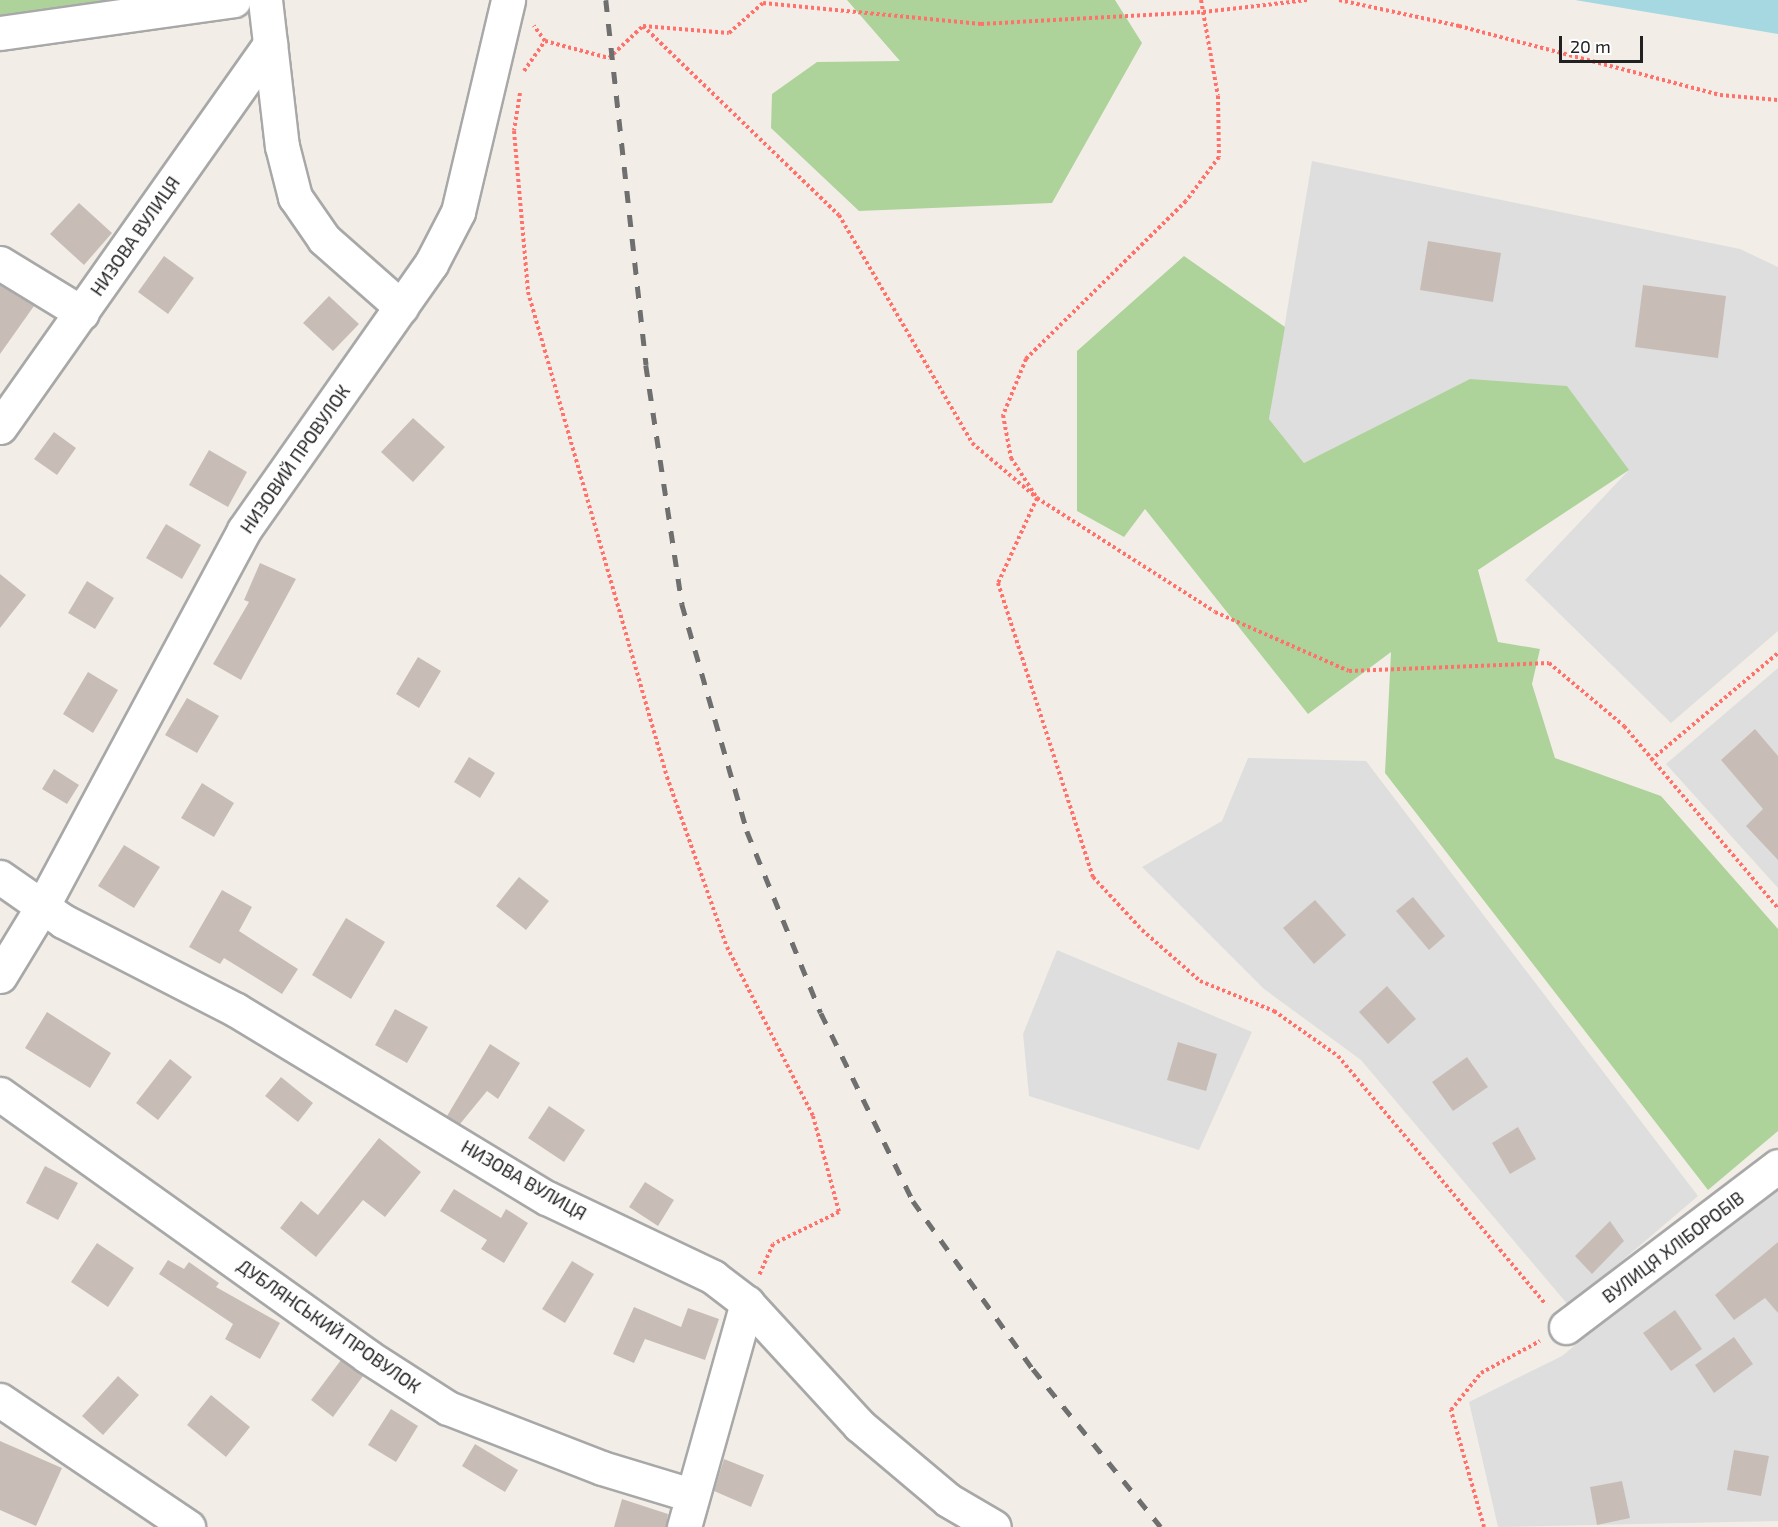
<!DOCTYPE html>
<meta charset="utf-8">
<style>
body{margin:0}
#map{position:relative;width:1778px;height:1527px;overflow:hidden;background:#f2eee7;font-family:"Exo 2",sans-serif}
div>[style]{position:absolute}
.residential>*{inset:0;background:#dfdede}
.forest>*{inset:0;background:#aed39a}
.water>*{inset:0;background:#a6d8e2}
.building>*{inset:0;background:#c7bdb6}
.path>*{height:4px;margin-top:-2px;transform-origin:0;background:repeating-linear-gradient(90deg,#ff726b 0 3px,transparent 0 6px)}
.roads{filter:drop-shadow(2px 0 #a8a8a8) drop-shadow(-2px 0 #a8a8a8) drop-shadow(0 2px #a8a8a8) drop-shadow(0 -2px #a8a8a8)}
.minor>*{height:33px;margin:-16.5px;padding:0 16.5px;transform-origin:16.5px;border-radius:16.5px;background:#fff}
.rail>*{height:4.5px;margin-top:-2.25px;transform-origin:0;background:repeating-linear-gradient(90deg,#6f6f6f 0 12px,transparent 0 24px)}
span{translate:-50% -50%;white-space:nowrap;text-align:center;line-height:1.15;-webkit-text-stroke:4.5px #fff;paint-order:stroke}
.street-label{font-size:18px;color:#212121}
.scale{position:absolute;left:1559px;top:36px;width:84px;height:27px;box-sizing:border-box;border:3px solid #212121;border-top:0;padding-left:8px;font-size:18px;line-height:21px;white-space:nowrap;color:#212121;-webkit-text-stroke:4px #fff;paint-order:stroke}
</style>
<div id="map">
<div class="residential">
<i style="clip-path:polygon(1312px 161px,1740px 249px,1778px 267px,1778px 631px,1671px 723px,1525px 580px,1629px 470px,1371px 433px,1304px 463px,1269px 419px)"></i>
<i style="clip-path:polygon(1778px 668px,1778px 888px,1666px 764px)"></i>
<i style="clip-path:polygon(1248px 758px,1366px 761px,1698px 1196px,1569px 1306px,1361px 1060px,1264px 989px,1142px 867px,1222px 821px)"></i>
<i style="clip-path:polygon(1057px 950px,1252px 1032px,1199px 1150px,1029px 1096px,1023px 1034px)"></i>
<i style="clip-path:polygon(1778px 1176px,1778px 1521px,1498px 1527px,1469px 1402px,1562px 1356px)"></i>
</div>
<div class="forest">
<i style="clip-path:polygon(0 0,123px 0,0 17px)"></i>
<i style="clip-path:polygon(847px 0,1115px 0,1142px 43px,1052px 203px,859px 211px,771px 128px,772px 94px,817px 62px,900px 61px)"></i>
<i style="clip-path:polygon(1184px 256px,1285px 327px,1269px 419px,1304px 463px,1470px 379px,1567px 386px,1629px 470px,1478px 570px,1498px 642px,1540px 649px,1532px 684px,1555px 758px,1661px 796px,1778px 929px,1778px 1131px,1708px 1190px,1385px 773px,1391px 652px,1308px 714px,1145px 509px,1124px 537px,1077px 511px,1077px 351px)"></i>
</div>
<div class="water">
<i style="clip-path:polygon(1575px 0,1778px 0,1778px 34px)"></i>
</div>
<div class="building">
<i style="clip-path:polygon(79px 203px,112px 233px,84px 265px,50px 234px)"></i>
<i style="clip-path:polygon(1428px 241px,1501px 253px,1493px 302px,1420px 290px)"></i>
<i style="clip-path:polygon(164px 256px,194px 278px,168px 314px,138px 292px)"></i>
<i style="clip-path:polygon(0 285px,34px 306px,0 354px)"></i>
<i style="clip-path:polygon(1643px 285px,1726px 296px,1718px 358px,1635px 347px)"></i>
<i style="clip-path:polygon(329px 296px,359px 324px,333px 351px,303px 323px)"></i>
<i style="clip-path:polygon(413px 418px,445px 447px,413px 482px,381px 452px)"></i>
<i style="clip-path:polygon(54px 432px,76px 448px,57px 475px,34px 459px)"></i>
<i style="clip-path:polygon(209px 450px,247px 472px,228px 507px,189px 485px)"></i>
<i style="clip-path:polygon(166px 524px,201px 545px,182px 579px,146px 558px)"></i>
<i style="clip-path:polygon(260px 563px,296px 579px,241px 680px,213px 664px,249px 602px,244px 600px)"></i>
<i style="clip-path:polygon(0 574px,26px 595px,0 628px)"></i>
<i style="clip-path:polygon(87px 581px,114px 598px,95px 629px,68px 613px)"></i>
<i style="clip-path:polygon(418px 657px,441px 671px,419px 708px,396px 694px)"></i>
<i style="clip-path:polygon(88px 672px,118px 690px,93px 733px,63px 714px)"></i>
<i style="clip-path:polygon(187px 698px,219px 716px,197px 753px,165px 735px)"></i>
<i style="clip-path:polygon(1755px 729px,1778px 756px,1778px 860px,1746px 826px,1763px 809px,1721px 760px)"></i>
<i style="clip-path:polygon(469px 757px,495px 773px,480px 798px,454px 782px)"></i>
<i style="clip-path:polygon(54px 769px,79px 785px,67px 804px,42px 789px)"></i>
<i style="clip-path:polygon(202px 783px,234px 803px,214px 837px,181px 818px)"></i>
<i style="clip-path:polygon(124px 845px,160px 867px,134px 908px,98px 886px)"></i>
<i style="clip-path:polygon(519px 877px,549px 901px,526px 930px,496px 906px)"></i>
<i style="clip-path:polygon(222px 890px,252px 907px,239px 931px,298px 969px,282px 994px,224px 958px,220px 964px,189px 947px)"></i>
<i style="clip-path:polygon(1413px 897px,1445px 936px,1429px 950px,1396px 911px)"></i>
<i style="clip-path:polygon(1315px 900px,1346px 935px,1314px 964px,1283px 928px)"></i>
<i style="clip-path:polygon(346px 918px,385px 942px,351px 999px,312px 975px)"></i>
<i style="clip-path:polygon(1387px 986px,1416px 1019px,1388px 1044px,1359px 1012px)"></i>
<i style="clip-path:polygon(395px 1009px,428px 1027px,407px 1063px,375px 1045px)"></i>
<i style="clip-path:polygon(47px 1012px,111px 1053px,90px 1088px,25px 1048px)"></i>
<i style="clip-path:polygon(1178px 1042px,1217px 1054px,1206px 1091px,1167px 1080px)"></i>
<i style="clip-path:polygon(490px 1044px,520px 1063px,498px 1099px,487px 1091px,460px 1124px,447px 1116px)"></i>
<i style="clip-path:polygon(1467px 1057px,1488px 1087px,1453px 1111px,1432px 1082px)"></i>
<i style="clip-path:polygon(170px 1059px,192px 1077px,158px 1120px,136px 1103px)"></i>
<i style="clip-path:polygon(281px 1077px,313px 1103px,298px 1122px,265px 1096px)"></i>
<i style="clip-path:polygon(549px 1106px,585px 1130px,564px 1162px,528px 1138px)"></i>
<i style="clip-path:polygon(1518px 1127px,1536px 1159px,1510px 1174px,1492px 1143px)"></i>
<i style="clip-path:polygon(379px 1138px,421px 1172px,385px 1217px,363px 1200px,316px 1257px,280px 1228px,301px 1201px,318px 1215px)"></i>
<i style="clip-path:polygon(45px 1166px,78px 1183px,58px 1220px,26px 1203px)"></i>
<i style="clip-path:polygon(645px 1182px,674px 1200px,658px 1226px,629px 1207px)"></i>
<i style="clip-path:polygon(454px 1189px,501px 1218px,506px 1209px,528px 1223px,504px 1263px,481px 1249px,487px 1240px,440px 1211px)"></i>
<i style="clip-path:polygon(1610px 1221px,1624px 1241px,1592px 1274px,1575px 1256px)"></i>
<i style="clip-path:polygon(1778px 1242px,1778px 1313px,1765px 1298px,1734px 1320px,1715px 1295px)"></i>
<i style="clip-path:polygon(97px 1243px,134px 1268px,108px 1307px,71px 1282px)"></i>
<i style="clip-path:polygon(168px 1260px,184px 1269px,189px 1262px,219px 1283px,216px 1287px,280px 1323px,260px 1359px,225px 1339px,233px 1324px,159px 1274px)"></i>
<i style="clip-path:polygon(572px 1261px,594px 1274px,565px 1323px,542px 1309px)"></i>
<i style="clip-path:polygon(634px 1307px,681px 1327px,688px 1308px,719px 1319px,705px 1360px,645px 1339px,634px 1363px,613px 1354px)"></i>
<i style="clip-path:polygon(1675px 1310px,1702px 1349px,1671px 1371px,1643px 1333px)"></i>
<i style="clip-path:polygon(1734px 1337px,1753px 1364px,1714px 1393px,1695px 1365px)"></i>
<i style="clip-path:polygon(341px 1360px,363px 1376px,333px 1417px,311px 1400px)"></i>
<i style="clip-path:polygon(118px 1376px,139px 1395px,103px 1435px,82px 1416px)"></i>
<i style="clip-path:polygon(211px 1395px,250px 1427px,226px 1457px,187px 1425px)"></i>
<i style="clip-path:polygon(391px 1409px,418px 1426px,396px 1462px,368px 1445px)"></i>
<i style="clip-path:polygon(0 1441px,62px 1468px,36px 1526px,0 1510px)"></i>
<i style="clip-path:polygon(475px 1444px,518px 1470px,505px 1492px,462px 1466px)"></i>
<i style="clip-path:polygon(1734px 1450px,1769px 1456px,1761px 1496px,1727px 1490px)"></i>
<i style="clip-path:polygon(724px 1459px,764px 1475px,751px 1507px,714px 1491px)"></i>
<i style="clip-path:polygon(1622px 1481px,1630px 1518px,1597px 1525px,1590px 1487px)"></i>
<i style="clip-path:polygon(622px 1499px,668px 1514px,666px 1527px,614px 1527px)"></i>
</div>
<div class="path">
<i style="left:1201px;top:0;width:97px;rotate:80deg"></i>
<i style="left:1218px;top:96px;width:61px;rotate:89.1deg"></i>
<i style="left:1219px;top:157px;width:55px;rotate:126.9deg"></i>
<i style="left:1186px;top:201px;width:225px;rotate:135.4deg"></i>
<i style="left:1026px;top:359px;width:61px;rotate:112.3deg"></i>
<i style="left:1003px;top:415px;width:44px;rotate:79.5deg"></i>
<i style="left:1011px;top:458px;width:48px;rotate:57deg"></i>
<i style="left:1037px;top:498px;width:211px;rotate:32.6deg"></i>
<i style="left:1215px;top:612px;width:146px;rotate:23.8deg"></i>
<i style="left:1349px;top:671px;width:200px;rotate:-2.3deg"></i>
<i style="left:1549px;top:663px;width:98px;rotate:40deg"></i>
<i style="left:1624px;top:726px;width:238px;rotate:49.8deg"></i>
<i style="left:1339px;top:0;width:123px;rotate:12.2deg"></i>
<i style="left:1459px;top:26px;width:270px;rotate:14.8deg"></i>
<i style="left:1720px;top:95px;width:58px;rotate:4.9deg"></i>
<i style="left:643px;top:26px;width:86px;rotate:4.7deg"></i>
<i style="left:729px;top:33px;width:45px;rotate:-41.4deg"></i>
<i style="left:763px;top:3px;width:219px;rotate:5.5deg"></i>
<i style="left:981px;top:24px;width:222px;rotate:-3.1deg"></i>
<i style="left:1203px;top:12px;width:107px;rotate:-6.5deg"></i>
<i style="left:545px;top:41px;width:66px;rotate:14.9deg"></i>
<i style="left:609px;top:58px;width:47px;rotate:-43.3deg"></i>
<i style="left:643px;top:26px;width:272px;rotate:44deg"></i>
<i style="left:839px;top:215px;width:264px;rotate:59.7deg"></i>
<i style="left:972px;top:443px;width:85px;rotate:40.2deg"></i>
<i style="left:1037px;top:498px;width:94px;rotate:114.6deg"></i>
<i style="left:998px;top:583px;width:309px;rotate:72.1deg"></i>
<i style="left:1093px;top:877px;width:72px;rotate:47.2deg"></i>
<i style="left:1142px;top:930px;width:77px;rotate:41.3deg"></i>
<i style="left:1200px;top:981px;width:80px;rotate:22.1deg"></i>
<i style="left:1274px;top:1011px;width:78px;rotate:35.1deg"></i>
<i style="left:1338px;top:1056px;width:324px;rotate:50.1deg"></i>
<i style="left:524px;top:71px;width:37px;rotate:-55deg"></i>
<i style="left:545px;top:41px;width:19px;rotate:-126deg"></i>
<i style="left:520px;top:93px;width:38px;rotate:99deg"></i>
<i style="left:514px;top:131px;width:162px;rotate:85deg"></i>
<i style="left:528px;top:292px;width:505px;rotate:74.01deg"></i>
<i style="left:667px;top:777px;width:180px;rotate:70.6deg"></i>
<i style="left:727px;top:947px;width:190px;rotate:63deg"></i>
<i style="left:813px;top:1116px;width:99px;rotate:74.8deg"></i>
<i style="left:839px;top:1212px;width:73px;rotate:154.1deg"></i>
<i style="left:773px;top:1244px;width:35px;rotate:114deg"></i>
<i style="left:1651px;top:760px;width:166px;rotate:-40.1deg"></i>
<i style="left:1484px;top:1527px;width:122px;rotate:-105.8deg"></i>
<i style="left:1451px;top:1410px;width:48px;rotate:-51deg"></i>
<i style="left:1481px;top:1373px;width:67px;rotate:-28.5deg"></i>
</div>
<div class="roads">
<div class="minor">
<i style="left:265px;top:0;width:147px;rotate:83.4deg"></i>
<i style="left:282px;top:146px;width:53px;rotate:75.7deg"></i>
<i style="left:295px;top:197px;width:51px;rotate:55.4deg"></i>
<i style="left:324px;top:239px;width:103px;rotate:41.4deg"></i>
<i style="left:0;top:33px;width:236px;rotate:-8deg"></i>
<i style="left:0;top:263px;width:96px;rotate:31.4deg"></i>
<i style="left:0;top:427px;width:469px;rotate:-54.8deg"></i>
<i style="left:0;top:877px;width:77px;rotate:34.9deg"></i>
<i style="left:63px;top:921px;width:195px;rotate:27.2deg"></i>
<i style="left:236px;top:1010px;width:363px;rotate:31.2deg"></i>
<i style="left:547px;top:1198px;width:184px;rotate:25.4deg"></i>
<i style="left:713px;top:1277px;width:43px;rotate:37.4deg"></i>
<i style="left:747px;top:1303px;width:166px;rotate:47.4deg"></i>
<i style="left:859px;top:1425px;width:116px;rotate:40.1deg"></i>
<i style="left:948px;top:1500px;width:53px;rotate:30.4deg"></i>
<i style="left:0;top:976px;width:81px;rotate:-58.7deg"></i>
<i style="left:42px;top:907px;width:428px;rotate:-61.8deg"></i>
<i style="left:244px;top:530px;width:325px;rotate:-54.9deg"></i>
<i style="left:431px;top:264px;width:59px;rotate:-62.6deg"></i>
<i style="left:458px;top:212px;width:218px;rotate:-76.7deg"></i>
<i style="left:0;top:1094px;width:451px;rotate:35.5deg"></i>
<i style="left:367px;top:1356px;width:96px;rotate:32.7deg"></i>
<i style="left:448px;top:1408px;width:165px;rotate:21.3deg"></i>
<i style="left:602px;top:1468px;width:93px;rotate:16.9deg"></i>
<i style="left:1566px;top:1327px;width:266px;rotate:-37.2deg"></i>
<i style="left:0;top:1400px;width:227px;rotate:34deg"></i>
<i style="left:684px;top:1527px;width:233px;rotate:-74.3deg"></i>
</div>
</div>
<div class="rail">
<i style="left:606px;top:0;width:367px;rotate:83.7deg"></i>
<i style="left:646px;top:365px;width:242px;rotate:81.4deg"></i>
<i style="left:682px;top:604px;width:236px;rotate:74deg"></i>
<i style="left:747px;top:831px;width:196px;rotate:67.9deg"></i>
<i style="left:821px;top:1013px;width:209px;rotate:63.9deg"></i>
<i style="left:913px;top:1201px;width:206px;rotate:54.5deg"></i>
<i style="left:1033px;top:1369px;width:203px;rotate:51deg"></i>
</div>
<div class="street-label">
<span style="left:135px;top:236px;rotate:-55deg">НИЗОВА ВУЛИЦЯ</span>
<span style="left:295px;top:459px;rotate:-55deg">НИЗОВИЙ ПРОВУЛОК</span>
<span style="left:524px;top:1180px;rotate:30deg">НИЗОВА ВУЛИЦЯ</span>
<span style="left:1673px;top:1247px;rotate:-37deg">ВУЛИЦЯ ХЛІБОРОБІВ</span>
<span style="left:329px;top:1326px;rotate:35deg">ДУБЛЯНСЬКИЙ ПРОВУЛОК</span>
</div>
<div class="scale">20 m</div>
</div>
